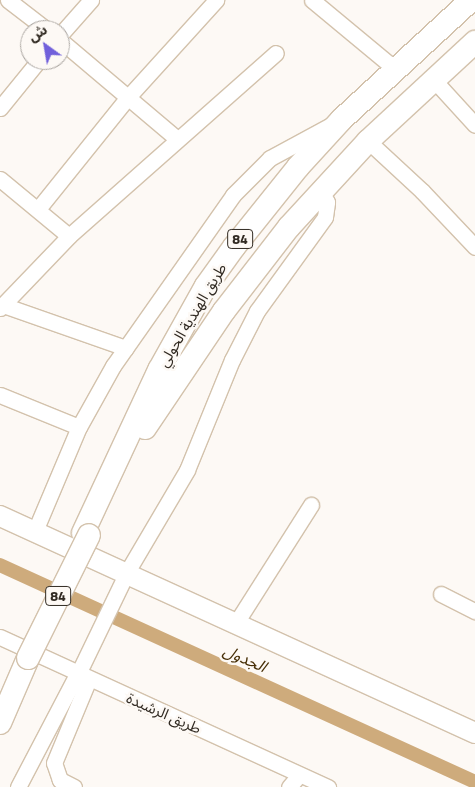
<!DOCTYPE html>
<meta charset="utf-8">
<style>
body{margin:0}
#map{position:relative;width:475px;height:787px;overflow:hidden;background:#fdf9f5;font-family:"Titillium Web","Noto Sans Arabic",sans-serif}
div>[style]{position:absolute}
.canal>*{height:14px;margin:-7px;padding:0 7px;transform-origin:7px;border-radius:7px;background:#ceab7c}
.roads{filter:drop-shadow(1px 0 #d3c2ac) drop-shadow(-1px 0 #d3c2ac) drop-shadow(0 1px #d3c2ac) drop-shadow(0 -1px #d3c2ac)}
.minor>*{height:15px;margin:-7.5px;padding:0 7.5px;transform-origin:7.5px;border-radius:7.5px;background:#fff}
.major>*{height:20px;margin:-10px;padding:0 10px;transform-origin:10px;border-radius:10px;background:#fff}
.highway>*{height:22px;margin:-11px;padding:0 11px;transform-origin:11px;border-radius:11px;background:#fff}
.bridges{filter:drop-shadow(1px 0 #d3c2ac) drop-shadow(-1px 0 #d3c2ac) drop-shadow(0 1px #d3c2ac) drop-shadow(0 -1px #d3c2ac)}
.highway-bridge>*{height:22px;margin:-11px;padding:0 11px;transform-origin:11px;border-radius:11px;background:#fff}
span{translate:-50% -50%;white-space:nowrap;text-align:center;line-height:1.15;-webkit-text-stroke:5px #fdf9f5;paint-order:stroke}
.shield-label span{padding:1px 4px;background:#fdf9f5;border:1px solid;border-radius:4px;-webkit-text-stroke-width:0}
.shield-label{font-size:14px;color:#312a22;font-weight:700}
.street-label{font-size:15px;color:#312a22}
.water-label{font-size:16px;color:#472f07;font-style:italic}
.north{position:absolute;left:20px;top:20px;width:50px;height:50px;box-sizing:border-box;background:#fdf9f5;border:1px solid #aba6a1;border-radius:50%;rotate:328deg;font-size:14px;font-weight:700;line-height:20px;text-align:center;color:#312a22}
.north::after{content:'';display:block;margin:auto;width:18px;height:22px;background:#7160db;clip-path:polygon(50% 0,100% 100%,50% 72%,0 100%)}
</style>
<div id="map">
<div class="canal">
<i style="left:0;top:565px;width:522px;rotate:24.55deg"></i>
</div>
<div class="roads">
<div class="minor">
<i style="left:8px;top:0;width:49px;rotate:37.6deg"></i>
<i style="left:312px;top:0;width:108px;rotate:39.7deg"></i>
<i style="left:60px;top:35px;width:47px;rotate:-48.5deg"></i>
<i style="left:60px;top:40px;width:153px;rotate:40.2deg"></i>
<i style="left:433px;top:79px;width:62px;rotate:47.6deg"></i>
<i style="left:0;top:108px;width:62px;rotate:-50.9deg"></i>
<i style="left:368px;top:141px;width:74px;rotate:42.8deg"></i>
<i style="left:422px;top:191px;width:77px;rotate:46.6deg"></i>
<i style="left:0;top:179px;width:89px;rotate:39.6deg"></i>
<i style="left:38px;top:209px;width:145px;rotate:-51.2deg"></i>
<i style="left:129px;top:96px;width:130px;rotate:-47.8deg"></i>
<i style="left:3px;top:305px;width:130px;rotate:19.3deg"></i>
<i style="left:0;top:308px;width:100px;rotate:-46.2deg"></i>
<i style="left:69px;top:236px;width:276px;rotate:-41.5deg"></i>
<i style="left:0;top:395px;width:85px;rotate:22.1deg"></i>
<i style="left:35px;top:531px;width:113px;rotate:-67.1deg"></i>
<i style="left:79px;top:427px;width:70px;rotate:-60.9deg"></i>
<i style="left:113px;top:366px;width:209px;rotate:-54.9deg"></i>
<i style="left:233px;top:195px;width:52px;rotate:-45deg"></i>
<i style="left:270px;top:158px;width:69px;rotate:-28.4deg"></i>
<i style="left:441px;top:594px;width:38px;rotate:27deg"></i>
<i style="left:236px;top:623px;width:140px;rotate:-57.6deg"></i>
<i style="left:0;top:637px;width:361px;rotate:24.6deg"></i>
<i style="left:78px;top:674px;width:113px;rotate:-64.3deg"></i>
<i style="left:127px;top:572px;width:118px;rotate:-59.5deg"></i>
<i style="left:187px;top:470px;width:119px;rotate:-67.8deg"></i>
<i style="left:232px;top:360px;width:55px;rotate:-63deg"></i>
<i style="left:257px;top:311px;width:116px;rotate:-54.1deg"></i>
<i style="left:325px;top:217px;width:15px;rotate:-82deg"></i>
<i style="left:327px;top:202px;width:13px;rotate:-119deg"></i>
<i style="left:18px;top:787px;width:127px;rotate:-62.4deg"></i>
<i style="left:74px;top:787px;width:16px;rotate:-153deg"></i>
<i style="left:60px;top:780px;width:18px;rotate:-109deg"></i>
<i style="left:54px;top:763px;width:91px;rotate:-67.4deg"></i>
<i style="left:289px;top:787px;width:16px;rotate:-50deg"></i>
</div>
<div class="major">
<i style="left:0;top:516px;width:522px;rotate:24.55deg"></i>
</div>
<div class="highway">
<i style="left:145px;top:428px;width:141px;rotate:-56deg"></i>
<i style="left:224px;top:311px;width:106px;rotate:-52.3deg"></i>
<i style="left:289px;top:227px;width:117px;rotate:-47.4deg"></i>
<i style="left:368px;top:141px;width:146px;rotate:-42.8deg"></i>
<i style="left:83px;top:533px;width:180px;rotate:-65deg"></i>
<i style="left:159px;top:370px;width:96px;rotate:-60.8deg"></i>
<i style="left:206px;top:286px;width:48px;rotate:-54.3deg"></i>
<i style="left:234px;top:247px;width:102px;rotate:-51.3deg"></i>
<i style="left:298px;top:167px;width:64px;rotate:-47.5deg"></i>
<i style="left:341px;top:120px;width:177px;rotate:-42.7deg"></i>
<i style="left:0;top:723px;width:71px;rotate:-66.7deg"></i>
</div>
</div>
<div class="bridges">
<div class="highway-bridge">
<i style="left:28px;top:658px;width:137px;rotate:-63.6deg"></i>
</div>
</div>
<div class="shield-label">
<span style="left:240px;top:239px">84</span>
<span style="left:58px;top:596px">84</span>
</div>
<div class="street-label">
<span style="left:192px;top:315px;rotate:-59deg">طريق الهندية الحولي</span>
<span style="left:164px;top:713px;rotate:24deg">طريق الرشيدة</span>
</div>
<div class="water-label">
<span style="left:245px;top:658px;rotate:24deg">الجدول</span>
</div>
<div class="north">ش</div>
</div>
